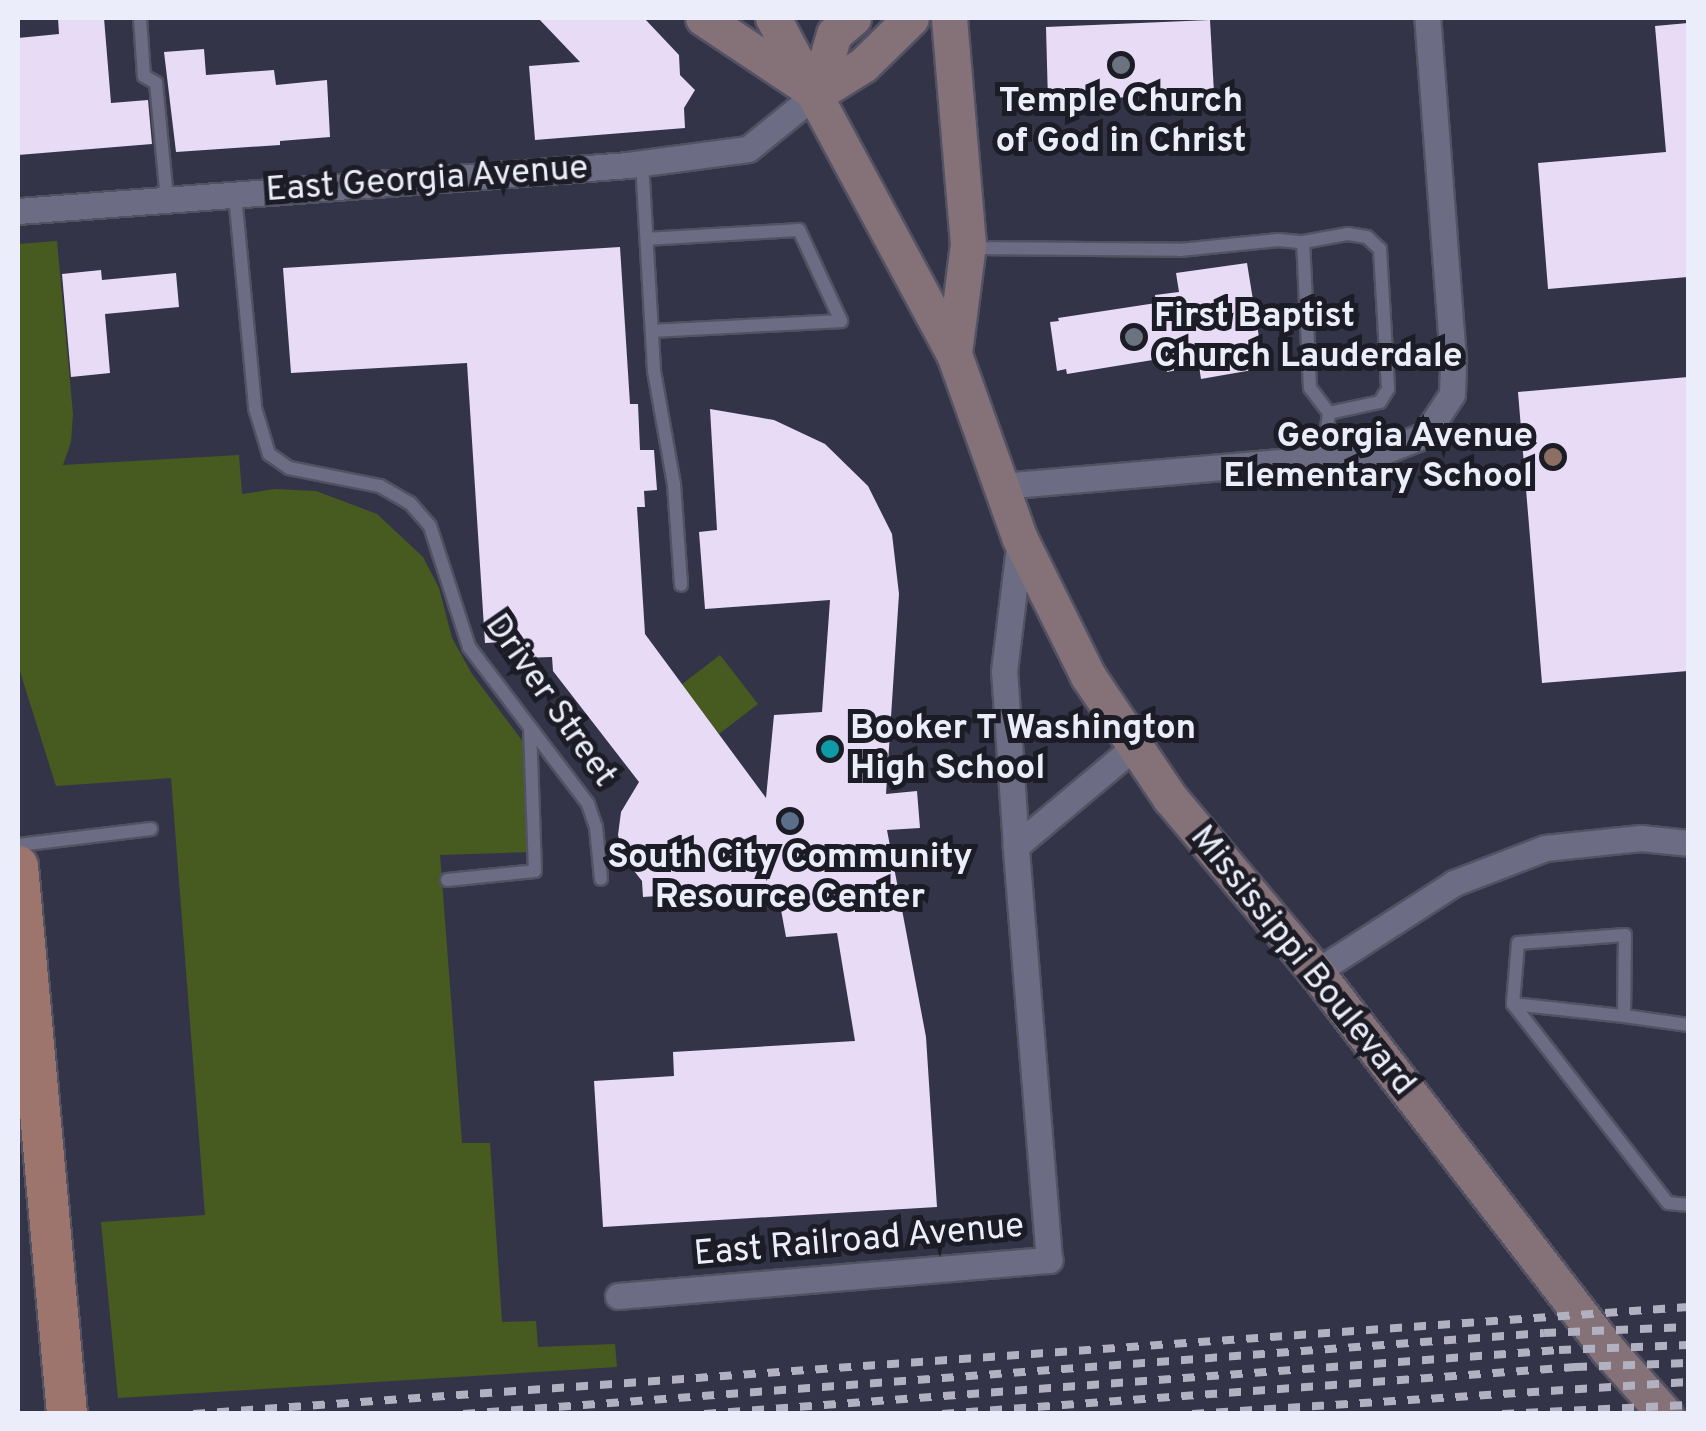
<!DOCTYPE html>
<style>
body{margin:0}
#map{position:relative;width:1706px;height:1431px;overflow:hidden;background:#343448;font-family:Overpass,sans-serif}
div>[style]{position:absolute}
.green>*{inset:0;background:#475b21}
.building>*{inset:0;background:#e7dbf6}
.roads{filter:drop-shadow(2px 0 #525263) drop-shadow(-2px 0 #525263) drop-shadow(0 2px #525263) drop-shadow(0 -2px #525263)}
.lane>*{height:12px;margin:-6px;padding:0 6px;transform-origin:6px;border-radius:6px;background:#6c6d84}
.street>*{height:25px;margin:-12.5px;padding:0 12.5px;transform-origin:12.5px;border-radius:12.5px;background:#6c6d84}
.secondary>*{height:35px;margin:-17.5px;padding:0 17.5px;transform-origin:17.5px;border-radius:17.5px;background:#857178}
.primary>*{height:40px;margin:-20px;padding:0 20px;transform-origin:20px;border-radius:20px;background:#9e756c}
.rail>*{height:8px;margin-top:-4px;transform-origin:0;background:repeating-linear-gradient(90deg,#b1b1c1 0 12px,transparent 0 24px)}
.dots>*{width:28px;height:28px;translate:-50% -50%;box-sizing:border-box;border:5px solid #1c1c26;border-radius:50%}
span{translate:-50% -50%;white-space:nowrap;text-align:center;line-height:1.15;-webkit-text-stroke:10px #1c1c26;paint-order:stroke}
.poi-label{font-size:35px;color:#ecedfa;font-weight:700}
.left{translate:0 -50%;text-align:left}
.right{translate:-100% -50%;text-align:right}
.street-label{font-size:35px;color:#ecedfa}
.frame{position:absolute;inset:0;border:20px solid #ecedfa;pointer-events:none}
</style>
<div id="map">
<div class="green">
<i style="clip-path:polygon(57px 241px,73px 414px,71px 442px,63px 465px,239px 455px,242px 494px,275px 489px,316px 491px,377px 514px,423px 557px,439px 588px,452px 638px,472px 674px,524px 743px,531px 852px,440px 855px,462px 1143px,490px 1143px,502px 1322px,536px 1321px,538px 1347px,615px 1344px,617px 1367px,118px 1398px,101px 1222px,205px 1215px,171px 778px,56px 786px,18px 665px,18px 244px)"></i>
<i style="clip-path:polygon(720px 655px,758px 704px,719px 734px,681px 685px)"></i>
</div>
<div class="building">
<i style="clip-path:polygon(58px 18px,104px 18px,111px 103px,148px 100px,152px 144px,18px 155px,18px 38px,59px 34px)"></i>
<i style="clip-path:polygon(538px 18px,644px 18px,679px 55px,680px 75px,695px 90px,684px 108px,685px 128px,535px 140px,529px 66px,580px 62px)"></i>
<i style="clip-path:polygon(1210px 20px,1214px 93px,1048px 101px,1046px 27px)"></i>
<i style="clip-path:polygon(1688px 23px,1688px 277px,1548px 289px,1538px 163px,1666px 152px,1655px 26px)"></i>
<i style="clip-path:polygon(204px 49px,206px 75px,274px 70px,276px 85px,327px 80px,330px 137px,280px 141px,280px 145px,176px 152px,164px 52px)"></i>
<i style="clip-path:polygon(620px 247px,630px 404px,638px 404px,640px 450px,654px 450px,657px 490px,644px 491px,645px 507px,637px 507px,645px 634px,766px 798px,774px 715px,822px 712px,830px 600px,705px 609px,699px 532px,717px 530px,710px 409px,774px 420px,825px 444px,868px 486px,892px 534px,899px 594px,886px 794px,917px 791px,920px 828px,887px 830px,926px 1037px,937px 1207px,603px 1227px,594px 1081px,674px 1076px,673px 1052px,855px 1041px,837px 933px,786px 937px,777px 888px,643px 897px,642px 881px,624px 858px,618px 835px,621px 812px,639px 782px,553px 671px,552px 657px,522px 658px,521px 641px,485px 643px,467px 363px,291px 373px,283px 268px)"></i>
<i style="clip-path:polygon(1247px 263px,1264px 368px,1201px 379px,1199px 366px,1167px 372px,1165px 358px,1067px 374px,1066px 369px,1057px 371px,1050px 322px,1059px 321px,1058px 318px,1156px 303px,1155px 295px,1179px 292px,1176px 273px)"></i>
<i style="clip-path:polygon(101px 270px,102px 280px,176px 273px,179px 307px,105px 314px,110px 373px,71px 377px,62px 274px)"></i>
<i style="clip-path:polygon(1688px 377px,1688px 671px,1542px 683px,1518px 392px)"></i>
</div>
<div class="roads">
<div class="lane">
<i style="left:140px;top:18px;width:58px;rotate:86.1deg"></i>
<i style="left:144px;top:76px;width:14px;rotate:30deg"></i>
<i style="left:156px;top:83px;width:118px;rotate:84.6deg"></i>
<i style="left:642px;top:162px;width:209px;rotate:86.7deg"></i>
<i style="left:654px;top:371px;width:115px;rotate:80deg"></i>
<i style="left:674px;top:484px;width:101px;rotate:86deg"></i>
<i style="left:235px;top:195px;width:214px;rotate:84.6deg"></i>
<i style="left:255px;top:408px;width:48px;rotate:73.1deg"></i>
<i style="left:269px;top:454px;width:24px;rotate:35deg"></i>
<i style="left:289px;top:468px;width:93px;rotate:11.2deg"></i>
<i style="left:380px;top:486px;width:34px;rotate:30deg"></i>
<i style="left:410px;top:503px;width:30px;rotate:49deg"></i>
<i style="left:430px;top:526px;width:127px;rotate:72.1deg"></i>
<i style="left:469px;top:647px;width:197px;rotate:52.8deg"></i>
<i style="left:588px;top:804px;width:24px;rotate:71deg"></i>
<i style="left:596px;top:827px;width:52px;rotate:84.5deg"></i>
<i style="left:647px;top:239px;width:152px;rotate:-3.4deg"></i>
<i style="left:799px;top:230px;width:100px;rotate:65.2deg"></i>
<i style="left:841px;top:321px;width:189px;rotate:177deg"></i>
<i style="left:970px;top:248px;width:210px;rotate:0.5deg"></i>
<i style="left:1180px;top:250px;width:99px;rotate:-5.8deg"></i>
<i style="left:1278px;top:240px;width:25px;rotate:5deg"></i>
<i style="left:1323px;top:458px;width:45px;rotate:-82.4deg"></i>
<i style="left:1329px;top:413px;width:31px;rotate:-127deg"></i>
<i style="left:1310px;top:388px;width:146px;rotate:-92.7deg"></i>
<i style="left:1303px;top:242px;width:46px;rotate:-10.1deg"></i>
<i style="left:1348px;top:234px;width:19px;rotate:9deg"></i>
<i style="left:1367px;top:237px;width:18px;rotate:43deg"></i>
<i style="left:1380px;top:249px;width:140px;rotate:86.7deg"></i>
<i style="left:1388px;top:389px;width:15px;rotate:122deg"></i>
<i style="left:1380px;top:402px;width:52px;rotate:167.8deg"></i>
<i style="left:18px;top:845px;width:134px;rotate:-6.9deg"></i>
<i style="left:447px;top:880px;width:88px;rotate:-5.8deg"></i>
<i style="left:535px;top:871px;width:144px;rotate:-92deg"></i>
<i style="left:1513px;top:1004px;width:112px;rotate:6.2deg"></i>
<i style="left:1624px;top:1016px;width:81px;rotate:-89.3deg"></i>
<i style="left:1625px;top:935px;width:107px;rotate:175.7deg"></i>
<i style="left:1518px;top:943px;width:61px;rotate:94.7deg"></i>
<i style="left:1513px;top:1004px;width:252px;rotate:52.1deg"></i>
<i style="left:1668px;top:1203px;width:20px;rotate:6deg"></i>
<i style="left:1624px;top:1016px;width:65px;rotate:8deg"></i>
</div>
<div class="street">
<i style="left:18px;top:211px;width:612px;rotate:-4.31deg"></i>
<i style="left:628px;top:165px;width:121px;rotate:-7.6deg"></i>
<i style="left:748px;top:149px;width:87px;rotate:-39deg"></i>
<i style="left:1001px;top:486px;width:377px;rotate:-4.9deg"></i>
<i style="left:1377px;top:454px;width:52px;rotate:-21.6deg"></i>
<i style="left:1425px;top:435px;width:49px;rotate:-56.6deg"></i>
<i style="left:1452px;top:394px;width:34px;rotate:-88deg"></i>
<i style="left:1453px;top:360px;width:343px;rotate:-94.3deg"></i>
<i style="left:1016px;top:846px;width:175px;rotate:-93.9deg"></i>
<i style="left:1004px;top:671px;width:133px;rotate:-83.1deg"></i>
<i style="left:1316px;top:972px;width:164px;rotate:-32.8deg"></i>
<i style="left:1454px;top:883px;width:97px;rotate:-21deg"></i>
<i style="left:1545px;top:848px;width:96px;rotate:-6deg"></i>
<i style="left:1640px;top:838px;width:48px;rotate:5.9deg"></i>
<i style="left:618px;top:1296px;width:433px;rotate:-4.8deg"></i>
<i style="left:1049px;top:1260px;width:415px;rotate:-94.6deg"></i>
<i style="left:1016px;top:846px;width:155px;rotate:-40deg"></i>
</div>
<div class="secondary">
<i style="left:703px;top:18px;width:128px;rotate:33.6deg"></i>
<i style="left:773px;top:18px;width:382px;rotate:61.7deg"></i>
<i style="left:954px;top:354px;width:196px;rotate:70.4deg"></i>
<i style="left:1020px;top:539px;width:153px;rotate:63.6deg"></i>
<i style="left:1088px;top:676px;width:147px;rotate:56.1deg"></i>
<i style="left:1170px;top:798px;width:227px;rotate:50deg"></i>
<i style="left:1316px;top:972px;width:478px;rotate:52.3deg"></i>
<i style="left:1608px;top:1350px;width:86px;rotate:48.3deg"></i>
<i style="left:949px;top:18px;width:227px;rotate:85.2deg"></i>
<i style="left:968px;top:244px;width:111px;rotate:97.3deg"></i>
<i style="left:816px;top:94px;width:55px;rotate:-31.7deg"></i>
<i style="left:863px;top:65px;width:67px;rotate:-44.4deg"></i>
<i style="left:816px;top:94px;width:63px;rotate:-73.3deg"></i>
<i style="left:834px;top:34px;width:25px;rotate:-40deg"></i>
</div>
<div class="primary">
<i style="left:18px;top:866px;width:550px;rotate:84.89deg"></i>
</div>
</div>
<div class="rail">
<i style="left:193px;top:1414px;width:1499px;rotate:-4.09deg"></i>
<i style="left:463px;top:1414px;width:1084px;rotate:-4.29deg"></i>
<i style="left:1544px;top:1333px;width:144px;rotate:-2.4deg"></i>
<i style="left:704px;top:1414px;width:857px;rotate:-4.28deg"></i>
<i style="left:1559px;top:1350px;width:129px;rotate:-2.2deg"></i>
<i style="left:942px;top:1414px;width:635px;rotate:-4.25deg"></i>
<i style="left:1575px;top:1367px;width:113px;rotate:-2deg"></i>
<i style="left:1192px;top:1414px;width:497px;rotate:-3.7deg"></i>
<i style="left:1502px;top:1414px;width:186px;rotate:-2.8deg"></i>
</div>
<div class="dots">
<i style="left:1121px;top:65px;background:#6b7280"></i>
<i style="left:1134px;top:337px;background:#6b7280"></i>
<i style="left:1553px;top:457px;background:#8d6e63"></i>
<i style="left:830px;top:749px;background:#0f9aa8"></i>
<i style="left:790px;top:821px;background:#5c6f8a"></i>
</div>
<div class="poi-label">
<span style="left:1121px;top:122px">Temple Church<br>of God in Christ</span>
<span class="left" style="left:1154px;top:337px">First Baptist<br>Church Lauderdale</span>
<span class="right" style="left:1533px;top:457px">Georgia Avenue<br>Elementary School</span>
<span class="left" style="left:850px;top:749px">Booker T Washington<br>High School</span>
<span style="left:790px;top:878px">South City Community<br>Resource Center</span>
</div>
<div class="street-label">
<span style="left:427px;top:180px;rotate:-4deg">East Georgia Avenue</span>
<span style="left:550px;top:701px;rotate:55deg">Driver Street</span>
<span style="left:1302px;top:961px;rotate:51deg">Mississippi Boulevard</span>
<span style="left:859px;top:1241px;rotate:-5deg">East Railroad Avenue</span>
</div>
<div class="frame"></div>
</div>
